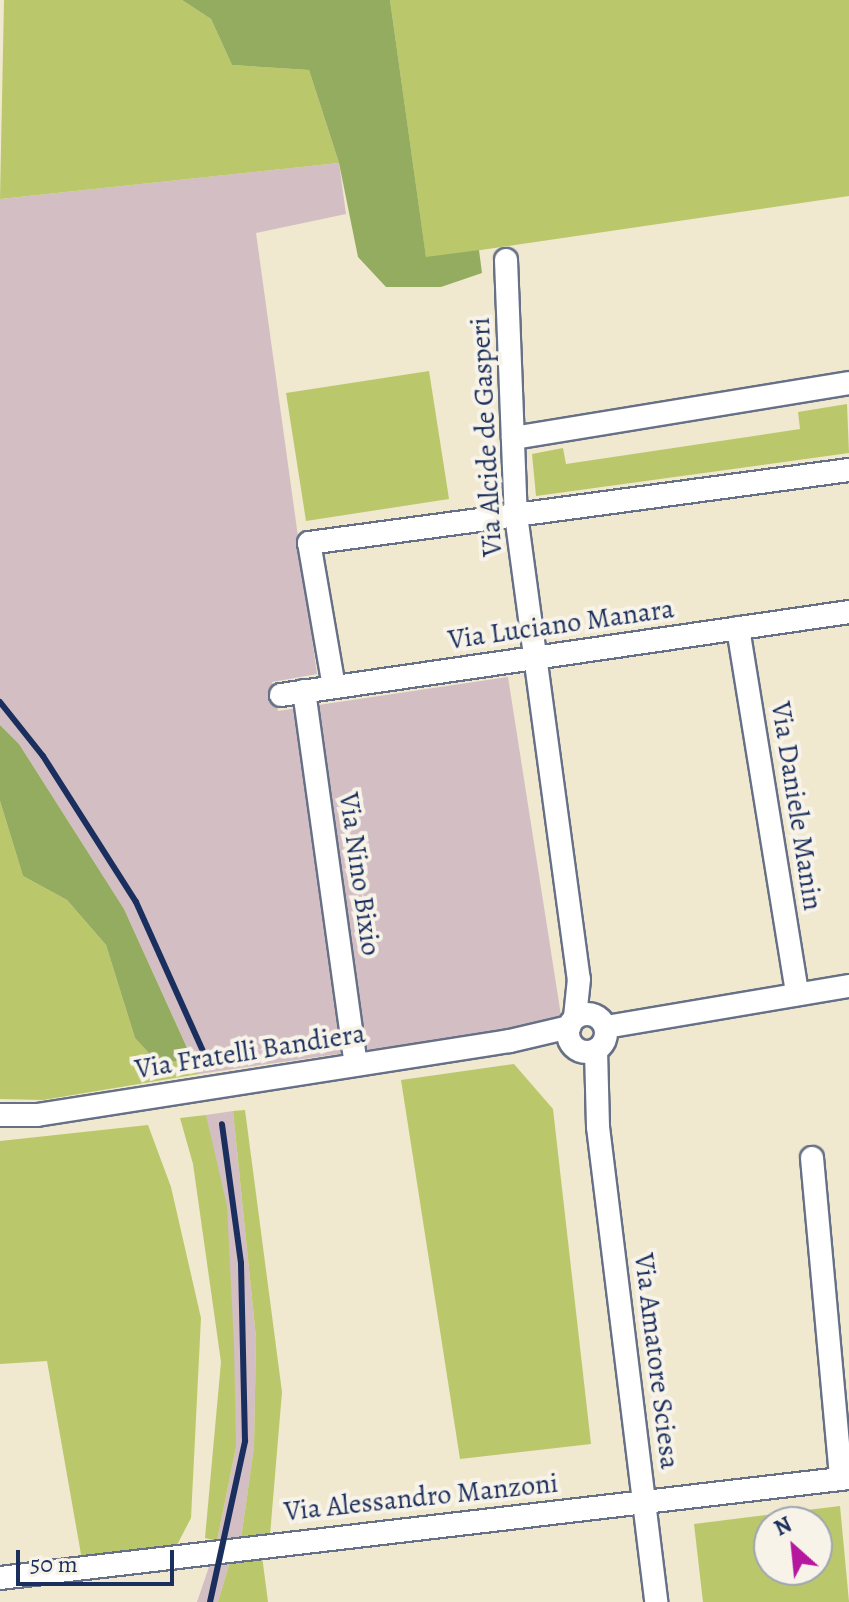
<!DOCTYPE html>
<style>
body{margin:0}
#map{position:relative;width:849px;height:1602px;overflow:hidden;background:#f0e8cf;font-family:Alegreya,serif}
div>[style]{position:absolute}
.industrial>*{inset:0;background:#d2bec3}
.green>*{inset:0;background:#bac86b}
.forest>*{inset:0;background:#93ac5f}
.roads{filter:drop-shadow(2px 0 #667086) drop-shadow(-2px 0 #667086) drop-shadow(0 2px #667086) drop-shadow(0 -2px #667086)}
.minor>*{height:22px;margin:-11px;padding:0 11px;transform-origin:11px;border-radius:11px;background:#fff}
.minor>.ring{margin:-11px;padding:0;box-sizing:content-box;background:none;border:22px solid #fff;border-radius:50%}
.rail>*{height:6px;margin:-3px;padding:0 3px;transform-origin:3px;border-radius:3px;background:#1b2f5e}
span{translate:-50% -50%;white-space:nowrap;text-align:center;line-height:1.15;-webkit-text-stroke:8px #f7f3e8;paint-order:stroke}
.street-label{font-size:28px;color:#1b2f5e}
.north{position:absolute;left:753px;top:1506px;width:80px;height:80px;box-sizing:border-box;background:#f7f3e8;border:2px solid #9fa5b1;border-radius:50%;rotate:333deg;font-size:22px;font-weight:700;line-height:32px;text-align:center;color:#1b2f5e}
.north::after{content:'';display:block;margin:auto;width:28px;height:36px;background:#b5179e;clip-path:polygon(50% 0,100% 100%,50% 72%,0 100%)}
.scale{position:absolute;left:16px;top:1550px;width:158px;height:36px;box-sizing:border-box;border:4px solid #1b2f5e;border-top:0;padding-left:10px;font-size:24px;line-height:28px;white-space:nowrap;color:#1b2f5e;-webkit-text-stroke:6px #f7f3e8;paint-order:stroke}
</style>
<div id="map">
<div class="industrial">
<i style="clip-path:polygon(339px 163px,346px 214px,256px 233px,317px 674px,272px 682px,278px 711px,508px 677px,562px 1022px,199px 1074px,124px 909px,19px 744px,0 725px,0 199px)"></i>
<i style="clip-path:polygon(233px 1111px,256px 1338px,254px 1448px,241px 1539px,217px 1541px,236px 1447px,206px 1115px)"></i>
<i style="clip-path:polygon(212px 1558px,231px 1558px,218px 1602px,197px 1602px)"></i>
</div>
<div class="green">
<i style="clip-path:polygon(4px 0,182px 0,211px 19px,232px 65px,309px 70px,339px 163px,0 199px)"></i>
<i style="clip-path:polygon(390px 0,849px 0,849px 196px,426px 258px)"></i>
<i style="clip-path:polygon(429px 371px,449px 499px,306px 521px,286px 393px)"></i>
<i style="clip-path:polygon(847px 404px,849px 453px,536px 496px,532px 454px,563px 448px,566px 464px,800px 429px,798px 412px)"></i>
<i style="clip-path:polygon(0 801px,23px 876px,67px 900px,106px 945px,135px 1038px,157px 1062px,193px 1061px,199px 1074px,43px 1100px,0 1099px)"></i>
<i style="clip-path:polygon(514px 1064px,553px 1109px,591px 1444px,460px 1459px,401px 1080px)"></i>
<i style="clip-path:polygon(245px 1110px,282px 1392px,270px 1535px,241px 1539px,254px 1447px,256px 1338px,233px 1111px)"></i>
<i style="clip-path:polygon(206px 1115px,227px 1206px,234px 1345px,236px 1447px,217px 1541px,205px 1538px,221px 1362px,193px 1164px,180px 1118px)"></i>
<i style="clip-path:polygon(148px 1125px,171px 1187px,201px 1318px,191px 1518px,177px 1545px,82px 1560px,47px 1361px,0 1364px,0 1141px)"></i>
<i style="clip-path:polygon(evenodd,840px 1506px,849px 1602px,703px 1602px,694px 1524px,840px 1506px,769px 1522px,817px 1522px,817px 1570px,769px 1570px,769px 1522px)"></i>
<i style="clip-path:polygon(262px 1556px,268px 1602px,218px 1602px,231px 1558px)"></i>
</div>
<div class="forest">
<i style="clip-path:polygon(182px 0,390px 0,426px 257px,479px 250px,482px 273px,441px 287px,386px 287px,358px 257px,339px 163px,309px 70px,232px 65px,211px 19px)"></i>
<i style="clip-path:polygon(0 725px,19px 744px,124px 909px,193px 1061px,157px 1062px,135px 1038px,106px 945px,67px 900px,23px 876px,0 801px)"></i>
</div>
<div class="roads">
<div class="minor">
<i style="left:506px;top:260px;width:255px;rotate:87.8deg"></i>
<i style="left:516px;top:515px;width:468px;rotate:82.3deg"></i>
<i style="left:579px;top:979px;width:38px;rotate:96deg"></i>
<i style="left:513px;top:438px;width:340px;rotate:-9.3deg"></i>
<i style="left:738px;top:628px;width:371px;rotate:80.8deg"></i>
<i style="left:334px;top:687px;width:146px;rotate:-99.8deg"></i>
<i style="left:309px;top:543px;width:545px;rotate:-7.7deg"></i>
<i style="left:304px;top:691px;width:377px;rotate:82.1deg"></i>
<i style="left:281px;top:695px;width:574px;rotate:-8.31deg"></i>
<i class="ring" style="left:568px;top:1014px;width:16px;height:16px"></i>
<i style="left:606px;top:1027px;width:246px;rotate:-9.6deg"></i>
<i style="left:596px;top:1050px;width:77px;rotate:88.5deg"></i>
<i style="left:598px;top:1127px;width:479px;rotate:83deg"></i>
<i style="left:0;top:1115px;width:37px"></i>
<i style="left:37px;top:1115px;width:479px;rotate:-8.9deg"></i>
<i style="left:510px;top:1041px;width:61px;rotate:-13.3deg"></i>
<i style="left:812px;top:1158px;width:322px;rotate:84.8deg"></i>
<i style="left:0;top:1578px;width:855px;rotate:-6.72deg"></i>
</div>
</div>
<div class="rail">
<i style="left:0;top:702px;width:69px;rotate:51.5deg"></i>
<i style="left:43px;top:756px;width:173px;rotate:57.5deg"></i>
<i style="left:136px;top:902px;width:166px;rotate:65.8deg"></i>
<i style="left:210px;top:1602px;width:165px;rotate:-77.7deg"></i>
<i style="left:245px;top:1441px;width:178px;rotate:-91.3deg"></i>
<i style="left:241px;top:1263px;width:140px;rotate:-97.8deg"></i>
</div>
<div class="street-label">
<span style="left:486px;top:437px;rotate:-93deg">Via Alcide de Gasperi</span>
<span style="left:561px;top:624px;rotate:-8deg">Via Luciano Manara</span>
<span style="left:797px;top:806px;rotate:81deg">Via Daniele Manin</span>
<span style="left:360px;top:874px;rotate:82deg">Via Nino Bixio</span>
<span style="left:250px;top:1051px;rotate:-9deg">Via Fratelli Bandiera</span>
<span style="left:657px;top:1361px;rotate:83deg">Via Amatore Sciesa</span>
<span style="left:421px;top:1497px;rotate:-6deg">Via Alessandro Manzoni</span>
</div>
<div class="north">N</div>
<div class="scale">50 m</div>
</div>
